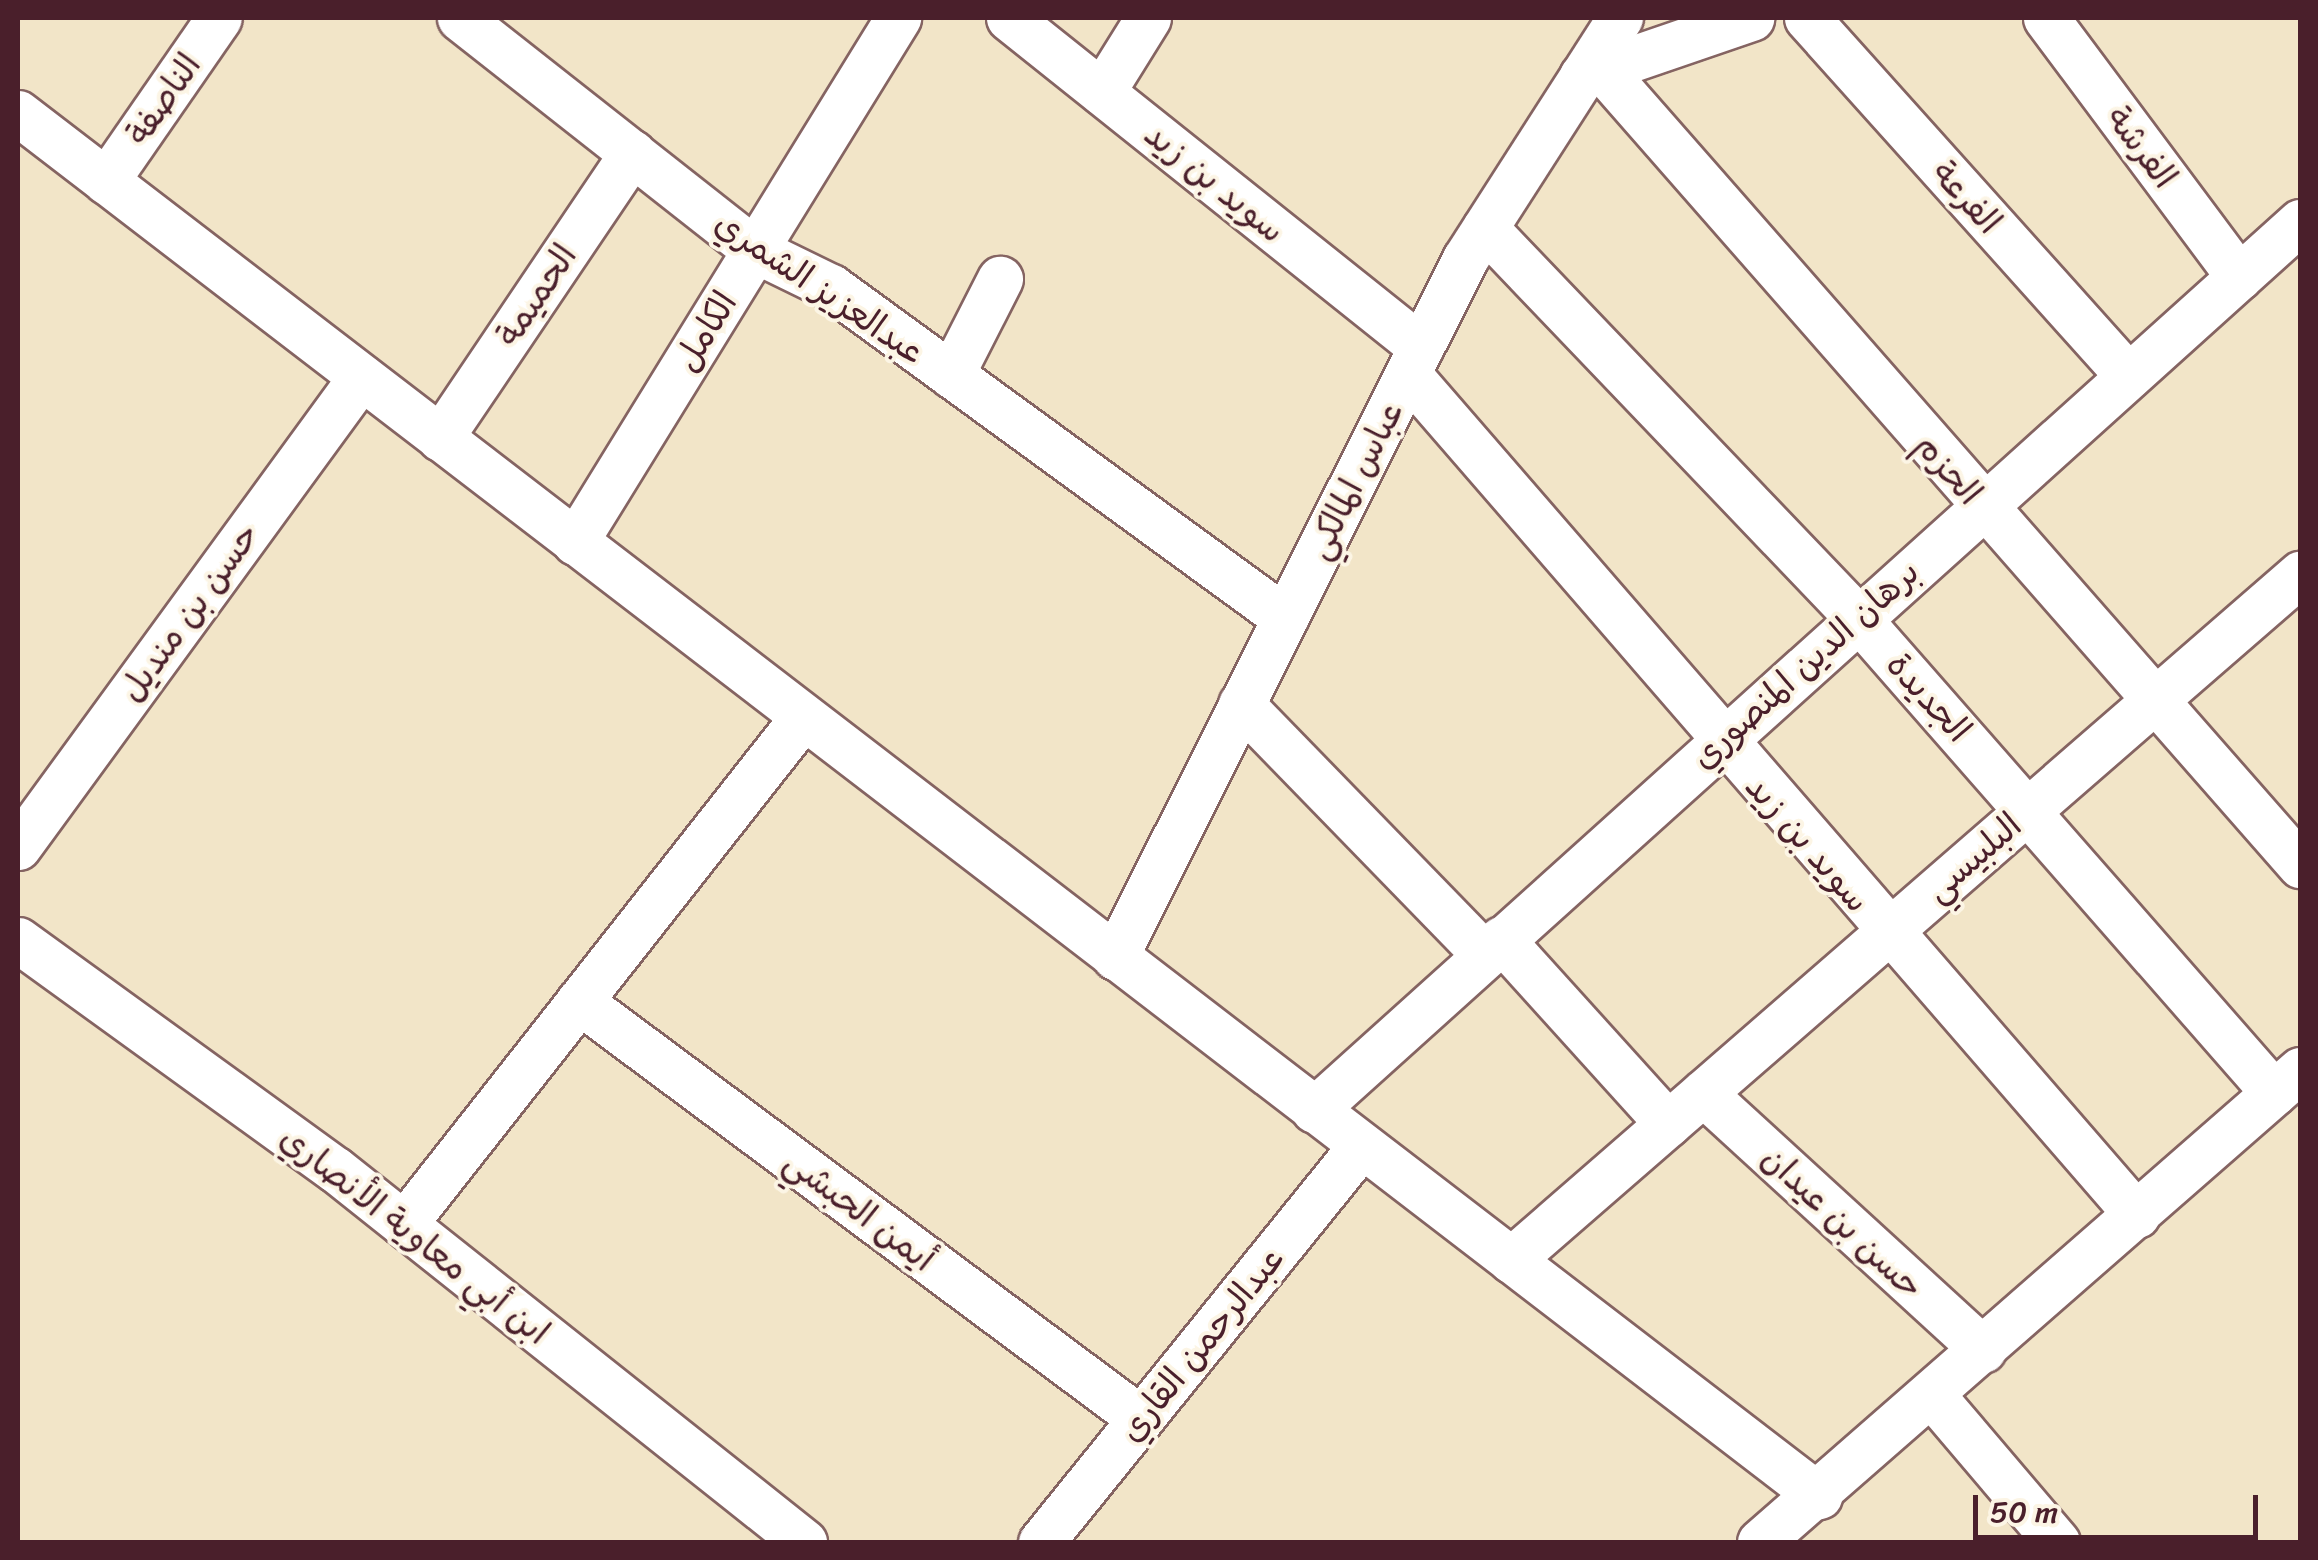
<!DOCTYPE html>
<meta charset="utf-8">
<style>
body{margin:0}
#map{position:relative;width:2318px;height:1560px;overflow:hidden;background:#f2e5c8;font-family:Sriracha,"Playpen Sans Arabic",sans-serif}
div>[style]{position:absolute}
.roads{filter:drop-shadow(2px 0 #856462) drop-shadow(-2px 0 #856462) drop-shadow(0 2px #856462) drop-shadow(0 -2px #856462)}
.street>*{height:45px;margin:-22.5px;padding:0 22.5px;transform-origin:22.5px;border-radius:22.5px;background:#fff}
span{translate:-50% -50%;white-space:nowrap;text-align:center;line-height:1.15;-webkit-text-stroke:8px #fcf5e5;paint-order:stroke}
.street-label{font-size:35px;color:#4a1f2b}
.frame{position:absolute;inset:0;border:20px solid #4a1f2b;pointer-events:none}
.scale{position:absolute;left:1973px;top:1495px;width:285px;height:45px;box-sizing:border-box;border:5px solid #4a1f2b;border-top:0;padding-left:12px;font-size:30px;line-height:35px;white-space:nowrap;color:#4a1f2b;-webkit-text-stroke:8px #fcf5e5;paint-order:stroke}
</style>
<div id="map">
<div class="roads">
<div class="street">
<i style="left:460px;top:18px;width:375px;rotate:38.2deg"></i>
<i style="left:755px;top:250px;width:85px;rotate:26deg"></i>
<i style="left:831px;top:287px;width:562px;rotate:36.09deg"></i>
<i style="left:1009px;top:18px;width:527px;rotate:38.61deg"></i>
<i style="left:1807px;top:18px;width:481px;rotate:48.1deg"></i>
<i style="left:2046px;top:18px;width:323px;rotate:53.3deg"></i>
<i style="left:1602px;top:69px;width:1059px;rotate:48.75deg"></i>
<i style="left:1582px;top:76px;width:179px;rotate:-18.9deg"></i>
<i style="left:1102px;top:92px;width:87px;rotate:-58.1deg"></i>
<i style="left:18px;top:113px;width:2271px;rotate:37.52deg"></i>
<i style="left:106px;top:181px;width:198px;rotate:-55.3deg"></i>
<i style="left:1485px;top:228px;width:537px;rotate:46.28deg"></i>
<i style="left:1856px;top:616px;width:634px;rotate:48.77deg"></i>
<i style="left:1408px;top:374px;width:1113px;rotate:49.08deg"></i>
<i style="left:951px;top:375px;width:108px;rotate:-63deg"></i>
<i style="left:440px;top:438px;width:344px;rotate:-56deg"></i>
<i style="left:575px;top:542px;width:616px;rotate:-58.35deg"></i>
<i style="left:1241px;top:704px;width:349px;rotate:45.8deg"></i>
<i style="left:18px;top:847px;width:582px;rotate:-53.88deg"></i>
<i style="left:1501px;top:939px;width:249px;rotate:47.9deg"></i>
<i style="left:18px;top:940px;width:392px;rotate:35.9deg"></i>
<i style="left:336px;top:1170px;width:598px;rotate:38.48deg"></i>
<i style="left:1115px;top:957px;width:781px;rotate:-63.37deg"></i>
<i style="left:1465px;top:259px;width:287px;rotate:-57.3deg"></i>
<i style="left:579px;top:1001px;width:700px;rotate:36.64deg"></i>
<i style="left:1703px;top:1093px;width:380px;rotate:42.5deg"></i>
<i style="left:1314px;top:1110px;width:1327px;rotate:-42.01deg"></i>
<i style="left:404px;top:1224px;width:645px;rotate:-51.8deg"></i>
<i style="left:1511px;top:1260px;width:1046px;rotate:-41.01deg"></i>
<i style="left:1932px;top:1395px;width:193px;rotate:49.6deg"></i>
<i style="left:1041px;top:1542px;width:509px;rotate:-51.06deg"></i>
<i style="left:1760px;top:1542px;width:717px;rotate:-41.16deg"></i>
</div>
</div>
<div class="street-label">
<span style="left:163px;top:99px;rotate:-55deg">الناصفة</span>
<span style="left:2142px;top:147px;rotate:53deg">الفرشة</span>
<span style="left:1215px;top:182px;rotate:39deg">سويد بن زيد</span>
<span style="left:1967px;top:197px;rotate:48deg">الفرعة</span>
<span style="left:820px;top:287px;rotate:34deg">عبدالعزيز الشمري</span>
<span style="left:536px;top:295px;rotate:-56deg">الحميمة</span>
<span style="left:705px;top:331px;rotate:-58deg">الكامل</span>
<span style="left:1949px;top:469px;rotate:49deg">الحزم</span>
<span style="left:1354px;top:480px;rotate:-63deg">عباس المالكي</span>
<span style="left:189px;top:612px;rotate:-54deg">حسن بن منديل</span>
<span style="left:1805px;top:664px;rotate:-42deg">برهان الدين المنصوري</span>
<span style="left:1929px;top:697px;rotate:48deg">الجديدة</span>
<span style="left:1808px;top:843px;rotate:49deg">سويد بن زيد</span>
<span style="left:1973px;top:857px;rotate:-41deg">البلبيسي</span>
<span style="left:860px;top:1210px;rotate:37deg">أيمن الحبشي</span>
<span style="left:1843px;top:1222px;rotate:43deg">حسن بن عيدان</span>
<span style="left:415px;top:1235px;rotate:38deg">ابن أبي معاوية الأنصاري</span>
<span style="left:1201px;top:1344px;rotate:-51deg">عبدالرحمن القاري</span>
</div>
<div class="frame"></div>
<div class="scale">50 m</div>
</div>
